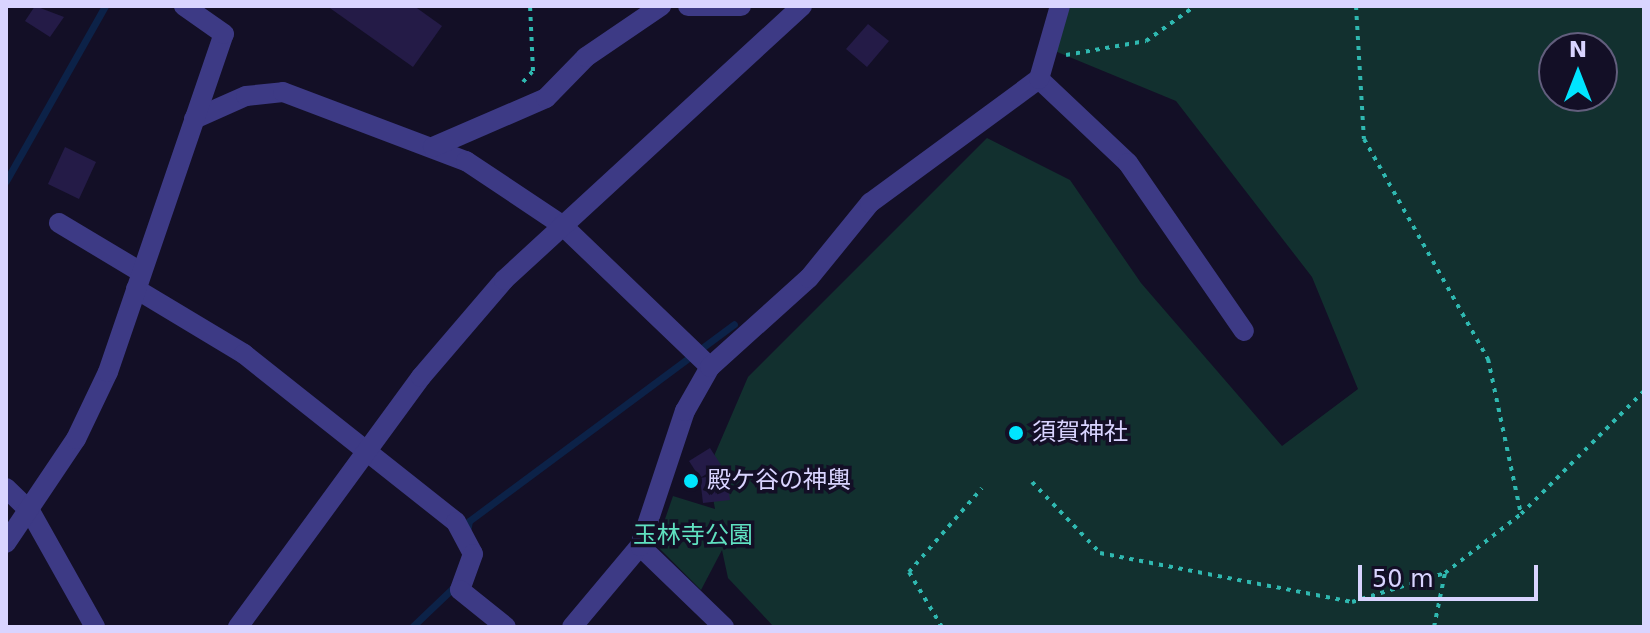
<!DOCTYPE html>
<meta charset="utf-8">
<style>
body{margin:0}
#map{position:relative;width:1650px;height:633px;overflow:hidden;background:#130f26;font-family:"DejaVu Sans","Noto Sans JP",sans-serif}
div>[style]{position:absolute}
.green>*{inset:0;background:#12302f}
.stream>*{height:7px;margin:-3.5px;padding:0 3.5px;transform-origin:3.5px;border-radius:3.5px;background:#0c2248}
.building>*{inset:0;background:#241b47}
.path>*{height:4px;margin-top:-2px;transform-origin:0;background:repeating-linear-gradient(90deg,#2fb8b0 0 4px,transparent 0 10px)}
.minor>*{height:20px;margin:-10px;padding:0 10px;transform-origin:10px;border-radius:10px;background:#3d3a85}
.dots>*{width:22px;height:22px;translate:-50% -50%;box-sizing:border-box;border:4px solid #130f26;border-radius:50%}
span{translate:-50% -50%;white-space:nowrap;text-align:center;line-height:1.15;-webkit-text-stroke:7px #130f26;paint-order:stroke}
.poi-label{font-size:24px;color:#d9d4ff}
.left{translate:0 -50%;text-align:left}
.park-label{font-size:24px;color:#5fe0c0}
.frame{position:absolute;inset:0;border:8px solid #d9d4ff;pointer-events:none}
.north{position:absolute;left:1538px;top:32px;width:80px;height:80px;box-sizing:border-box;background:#130f26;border:2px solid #625e7d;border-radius:50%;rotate:0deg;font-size:22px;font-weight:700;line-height:32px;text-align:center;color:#d9d4ff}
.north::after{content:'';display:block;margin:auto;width:28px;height:36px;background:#00e5ff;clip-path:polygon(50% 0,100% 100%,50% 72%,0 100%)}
.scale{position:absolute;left:1358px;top:565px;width:180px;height:36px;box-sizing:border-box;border:4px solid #d9d4ff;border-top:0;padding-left:10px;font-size:24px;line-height:28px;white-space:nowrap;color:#d9d4ff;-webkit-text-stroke:6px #130f26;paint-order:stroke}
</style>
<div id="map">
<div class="green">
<i style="clip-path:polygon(evenodd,1065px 6px,1644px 6px,1644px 627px,774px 627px,728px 578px,722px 550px,701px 590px,656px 545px,673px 496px,715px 509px,708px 470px,748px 377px,987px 138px,1070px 180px,1141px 283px,1282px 446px,1358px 389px,1312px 277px,1176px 101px,1050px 49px,1065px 6px,1554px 48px,1602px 48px,1602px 96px,1554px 96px,1554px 48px)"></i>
</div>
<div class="stream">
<i style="left:6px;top:181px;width:201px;rotate:-60.5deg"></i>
<i style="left:467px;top:532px;width:11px;rotate:-80deg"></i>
<i style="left:469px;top:521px;width:330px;rotate:-36.6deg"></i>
<i style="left:412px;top:627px;width:59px;rotate:-43.6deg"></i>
</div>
<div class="building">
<i style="clip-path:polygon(35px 6px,64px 17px,50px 37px,25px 21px)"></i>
<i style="clip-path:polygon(327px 6px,414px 6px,442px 26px,413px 67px)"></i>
<i style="clip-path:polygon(868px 24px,889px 41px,867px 67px,846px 49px)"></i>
<i style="clip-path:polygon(65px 147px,96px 162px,79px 199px,48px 184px)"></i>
<i style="clip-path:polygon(710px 448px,721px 465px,700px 478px,689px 461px)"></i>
<i style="clip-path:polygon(726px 474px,730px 500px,703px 503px,700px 478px)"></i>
</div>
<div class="path">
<i style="left:1356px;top:6px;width:133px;rotate:86.6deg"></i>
<i style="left:1364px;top:139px;width:253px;rotate:60.6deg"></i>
<i style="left:1488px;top:359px;width:158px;rotate:78deg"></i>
<i style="left:1066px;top:55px;width:81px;rotate:-9.9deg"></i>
<i style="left:1146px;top:41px;width:60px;rotate:-35.5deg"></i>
<i style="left:523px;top:82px;width:15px;rotate:-48deg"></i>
<i style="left:533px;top:71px;width:65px;rotate:-92.6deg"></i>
<i style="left:1032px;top:482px;width:98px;rotate:46.2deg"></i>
<i style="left:1100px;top:553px;width:257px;rotate:11deg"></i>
<i style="left:1352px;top:602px;width:97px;rotate:-17.3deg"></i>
<i style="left:942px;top:627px;width:64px;rotate:-121deg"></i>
<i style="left:909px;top:572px;width:111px;rotate:-49deg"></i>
<i style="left:1434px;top:627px;width:55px;rotate:-78.5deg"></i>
<i style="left:1445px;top:573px;width:96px;rotate:-37.8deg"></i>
<i style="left:1521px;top:514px;width:174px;rotate:-45deg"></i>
</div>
<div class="minor">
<i style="left:688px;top:6px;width:53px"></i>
<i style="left:1039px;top:79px;width:122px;rotate:43.3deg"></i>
<i style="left:1128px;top:163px;width:204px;rotate:55.4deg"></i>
<i style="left:194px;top:119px;width:57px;rotate:-23.9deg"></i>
<i style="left:246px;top:96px;width:37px;rotate:-6deg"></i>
<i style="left:283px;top:92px;width:196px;rotate:20.7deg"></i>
<i style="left:466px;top:161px;width:115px;rotate:33.7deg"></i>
<i style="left:562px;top:225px;width:205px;rotate:43.8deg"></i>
<i style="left:433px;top:147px;width:123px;rotate:-23.4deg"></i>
<i style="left:546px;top:98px;width:57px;rotate:-45.7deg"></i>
<i style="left:586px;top:57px;width:91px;rotate:-34.2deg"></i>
<i style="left:59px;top:223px;width:96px;rotate:30.9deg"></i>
<i style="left:136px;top:289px;width:126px;rotate:31deg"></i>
<i style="left:244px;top:354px;width:270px;rotate:38.4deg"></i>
<i style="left:456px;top:522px;width:36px;rotate:62deg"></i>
<i style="left:473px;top:554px;width:38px;rotate:110deg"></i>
<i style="left:460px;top:590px;width:59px;rotate:38.8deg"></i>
<i style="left:6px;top:488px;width:33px;rotate:44deg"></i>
<i style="left:30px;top:511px;width:133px;rotate:60.7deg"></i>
<i style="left:6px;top:543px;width:125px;rotate:-56.1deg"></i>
<i style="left:76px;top:439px;width:74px;rotate:-64.5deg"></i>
<i style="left:108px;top:372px;width:357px;rotate:-71.1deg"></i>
<i style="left:224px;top:34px;width:49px;rotate:-145deg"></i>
<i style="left:640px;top:546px;width:117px;rotate:44deg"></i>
<i style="left:238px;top:627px;width:310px;rotate:-53.8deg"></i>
<i style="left:421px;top:377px;width:128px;rotate:-49.4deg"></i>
<i style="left:504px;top:280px;width:405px;rotate:-42.6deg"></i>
<i style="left:572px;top:627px;width:106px;rotate:-50deg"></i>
<i style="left:640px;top:546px;width:142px;rotate:-71.6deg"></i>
<i style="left:685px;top:411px;width:51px;rotate:-60.4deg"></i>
<i style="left:710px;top:367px;width:133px;rotate:-42deg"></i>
<i style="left:809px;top:278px;width:97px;rotate:-50.9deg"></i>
<i style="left:870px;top:203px;width:210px;rotate:-36.3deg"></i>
<i style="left:1039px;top:79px;width:76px;rotate:-74deg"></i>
</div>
<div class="dots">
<i style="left:1016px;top:433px;background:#00e5ff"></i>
<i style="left:691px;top:481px;background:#00e5ff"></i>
</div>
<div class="poi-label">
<span class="left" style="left:1032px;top:433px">須賀神社</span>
<span class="left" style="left:707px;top:481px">殿ケ谷の神輿</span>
</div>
<div class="park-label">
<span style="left:693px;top:536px">玉林寺公園</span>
</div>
<div class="frame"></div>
<div class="north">N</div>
<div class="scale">50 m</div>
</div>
